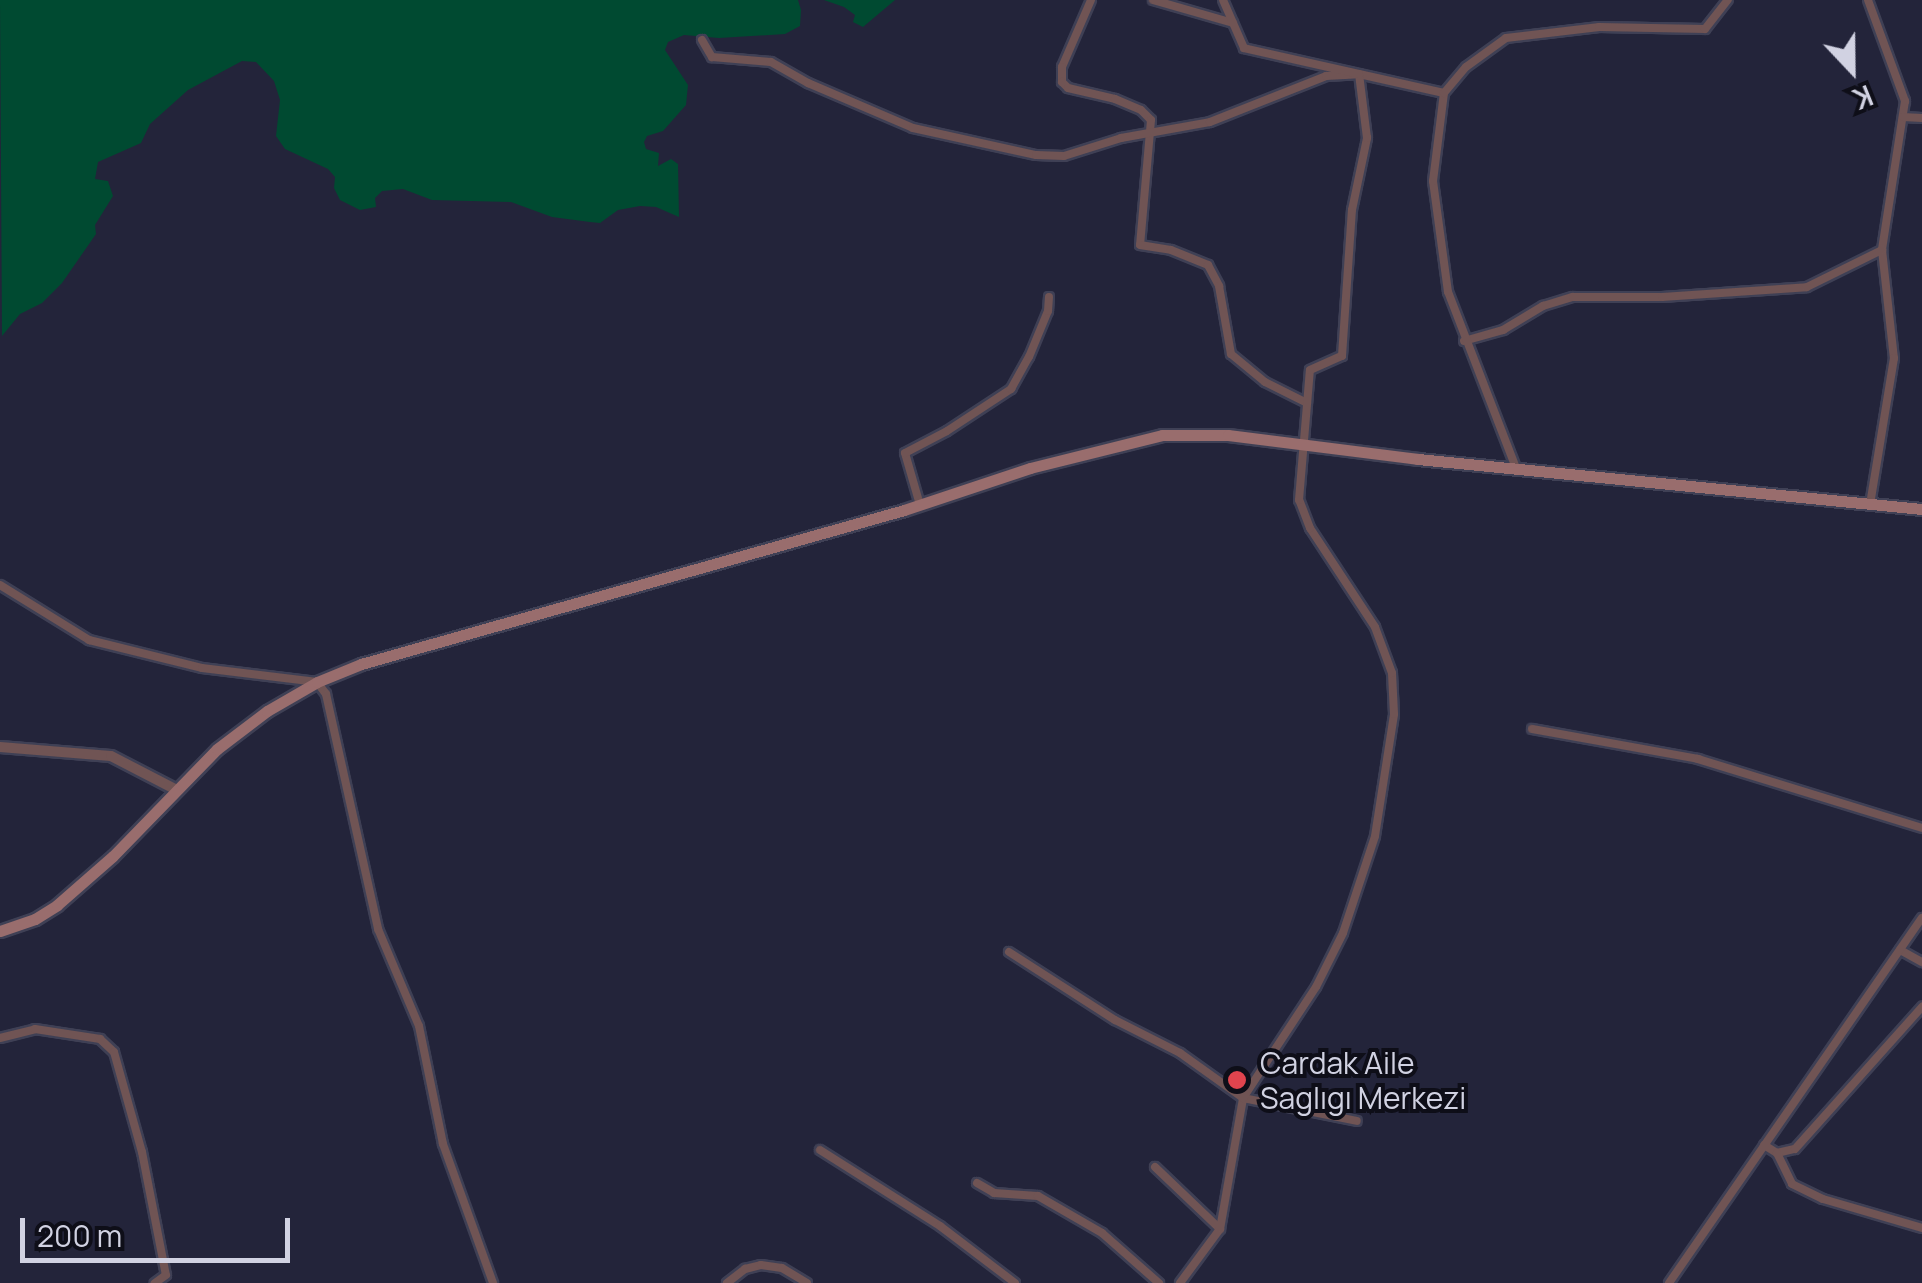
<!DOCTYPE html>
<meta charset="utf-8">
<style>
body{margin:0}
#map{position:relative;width:1922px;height:1283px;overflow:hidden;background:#23243a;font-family:Manrope,sans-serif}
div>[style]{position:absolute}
.green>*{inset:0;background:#004a31}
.roads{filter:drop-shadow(2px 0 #3f4055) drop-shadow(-2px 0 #3f4055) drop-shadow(0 2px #3f4055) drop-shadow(0 -2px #3f4055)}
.minor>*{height:8px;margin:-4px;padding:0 4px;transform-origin:4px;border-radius:4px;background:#705454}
.tertiary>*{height:10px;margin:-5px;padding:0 5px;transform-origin:5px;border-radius:5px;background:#705454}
.secondary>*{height:11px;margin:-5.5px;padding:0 5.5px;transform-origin:5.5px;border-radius:5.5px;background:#996d6d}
.dots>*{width:28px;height:28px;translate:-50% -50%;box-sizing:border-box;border:5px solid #0e0e18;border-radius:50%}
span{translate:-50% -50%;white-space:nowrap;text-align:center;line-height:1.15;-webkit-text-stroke:8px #0e0e18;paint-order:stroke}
.poi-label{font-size:30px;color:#d1d2e2}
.left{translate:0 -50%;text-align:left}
.north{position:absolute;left:1802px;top:20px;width:100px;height:100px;-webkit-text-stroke:8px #0e0e18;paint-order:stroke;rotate:158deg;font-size:28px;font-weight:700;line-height:40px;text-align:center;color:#d1d2e2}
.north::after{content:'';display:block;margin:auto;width:35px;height:45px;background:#d1d2e2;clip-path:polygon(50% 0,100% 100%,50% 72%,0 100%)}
.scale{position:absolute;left:20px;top:1218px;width:270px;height:45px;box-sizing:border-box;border:5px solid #d1d2e2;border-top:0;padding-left:12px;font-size:30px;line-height:35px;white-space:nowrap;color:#d1d2e2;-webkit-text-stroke:8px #0e0e18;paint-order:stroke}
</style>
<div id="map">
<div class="green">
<i style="clip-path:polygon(0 0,798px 0,801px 10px,800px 26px,785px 34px,719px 38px,684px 35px,668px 42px,665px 50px,688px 85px,686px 105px,663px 131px,647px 136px,644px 142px,646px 149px,659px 153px,658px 166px,671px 159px,678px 164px,679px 217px,656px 207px,640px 206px,618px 210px,600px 223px,590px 222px,552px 217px,511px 202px,432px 200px,403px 189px,382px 191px,375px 198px,376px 207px,360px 210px,340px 200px,334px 188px,335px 177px,328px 169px,285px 149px,276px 136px,280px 100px,274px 81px,256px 62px,242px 61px,188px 90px,150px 124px,141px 143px,98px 162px,95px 179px,108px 181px,113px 196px,95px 225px,96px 234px,62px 283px,42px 303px,20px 314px,2px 336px)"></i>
<i style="clip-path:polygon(824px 0,895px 0,863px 27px,853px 22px,855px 15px,844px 7px)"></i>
</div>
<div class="roads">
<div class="minor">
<i style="left:1091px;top:0;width:73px;rotate:113.4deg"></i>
<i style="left:1062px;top:67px;width:15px;rotate:90deg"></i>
<i style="left:1062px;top:82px;width:8px;rotate:45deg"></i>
<i style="left:1068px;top:88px;width:48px;rotate:13.2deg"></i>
<i style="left:1115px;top:99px;width:28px;rotate:23deg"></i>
<i style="left:1141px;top:110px;width:14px;rotate:45deg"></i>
<i style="left:1151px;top:120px;width:125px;rotate:95deg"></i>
<i style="left:1140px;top:245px;width:31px;rotate:9deg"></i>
<i style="left:1171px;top:250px;width:40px;rotate:22deg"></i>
<i style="left:1208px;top:265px;width:24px;rotate:62deg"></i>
<i style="left:1219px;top:286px;width:69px;rotate:80deg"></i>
<i style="left:1231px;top:354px;width:44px;rotate:39.5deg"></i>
<i style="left:1265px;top:382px;width:47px;rotate:26.6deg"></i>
<i style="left:1153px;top:0;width:83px;rotate:16deg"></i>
<i style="left:1868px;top:0;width:108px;rotate:69.9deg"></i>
<i style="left:1905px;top:101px;width:151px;rotate:98.8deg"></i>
<i style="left:1882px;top:250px;width:109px;rotate:83.7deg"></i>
<i style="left:1894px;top:358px;width:149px;rotate:99.3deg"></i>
<i style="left:702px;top:40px;width:20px;rotate:60deg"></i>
<i style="left:712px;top:57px;width:59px;rotate:4.8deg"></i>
<i style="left:771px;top:62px;width:43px;rotate:29.6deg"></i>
<i style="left:808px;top:83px;width:114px;rotate:23.2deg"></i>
<i style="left:913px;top:128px;width:126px;rotate:12.4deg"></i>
<i style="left:1036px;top:155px;width:28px;rotate:2deg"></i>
<i style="left:1064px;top:156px;width:60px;rotate:-17.5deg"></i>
<i style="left:1121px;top:138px;width:90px;rotate:-10.2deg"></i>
<i style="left:1210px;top:122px;width:125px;rotate:-21.6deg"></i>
<i style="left:1326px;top:76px;width:33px;rotate:-3deg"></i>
<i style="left:1359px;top:74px;width:87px;rotate:12.6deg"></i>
<i style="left:1903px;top:117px;width:19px;rotate:3deg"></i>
<i style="left:1464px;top:341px;width:41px;rotate:-15.8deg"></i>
<i style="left:1503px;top:330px;width:47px;rotate:-31deg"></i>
<i style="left:1543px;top:306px;width:31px;rotate:-17deg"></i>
<i style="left:1573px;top:297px;width:89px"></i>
<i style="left:1662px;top:297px;width:145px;rotate:-3.9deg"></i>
<i style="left:1807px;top:287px;width:84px;rotate:-26.3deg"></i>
<i style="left:1516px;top:468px;width:189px;rotate:-111.1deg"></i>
<i style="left:1448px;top:292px;width:112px;rotate:-97.7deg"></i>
<i style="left:1433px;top:181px;width:89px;rotate:-82.9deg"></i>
<i style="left:1444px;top:93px;width:34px;rotate:-50deg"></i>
<i style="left:1466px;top:67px;width:49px;rotate:-35.9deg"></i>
<i style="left:1506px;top:38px;width:94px;rotate:-6.7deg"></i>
<i style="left:1599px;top:27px;width:106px;rotate:1.1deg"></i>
<i style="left:1705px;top:29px;width:37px;rotate:-52deg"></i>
<i style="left:920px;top:505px;width:54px;rotate:-106.1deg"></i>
<i style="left:905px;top:453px;width:47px;rotate:-27.6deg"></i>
<i style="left:947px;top:431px;width:77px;rotate:-33.3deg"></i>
<i style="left:1011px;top:389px;width:37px;rotate:-61deg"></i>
<i style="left:1029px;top:357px;width:50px;rotate:-67.6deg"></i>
<i style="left:1048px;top:311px;width:14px;rotate:-86deg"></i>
<i style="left:0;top:585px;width:105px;rotate:31.7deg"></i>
<i style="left:89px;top:640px;width:116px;rotate:13.9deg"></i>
<i style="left:202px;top:668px;width:116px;rotate:6.9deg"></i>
<i style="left:317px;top:682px;width:15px;rotate:53deg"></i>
<i style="left:326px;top:694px;width:241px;rotate:77.5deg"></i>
<i style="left:378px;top:929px;width:105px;rotate:67.1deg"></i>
<i style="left:419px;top:1026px;width:120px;rotate:78.5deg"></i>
<i style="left:443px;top:1144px;width:148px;rotate:70.2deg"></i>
<i style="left:1532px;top:729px;width:169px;rotate:10.2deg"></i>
<i style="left:1698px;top:759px;width:234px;rotate:17.1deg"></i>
<i style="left:1900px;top:950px;width:25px;rotate:29deg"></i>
<i style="left:1009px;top:952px;width:126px;rotate:32.7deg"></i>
<i style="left:1115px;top:1020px;width:73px;rotate:26.9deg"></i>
<i style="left:1180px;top:1053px;width:77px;rotate:35.5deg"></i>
<i style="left:1243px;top:1098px;width:116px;rotate:11.4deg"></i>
<i style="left:0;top:1038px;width:36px;rotate:-14deg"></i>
<i style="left:35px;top:1029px;width:66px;rotate:8.7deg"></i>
<i style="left:100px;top:1039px;width:19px;rotate:43deg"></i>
<i style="left:114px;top:1052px;width:104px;rotate:74.4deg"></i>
<i style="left:142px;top:1152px;width:125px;rotate:79deg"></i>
<i style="left:166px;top:1275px;width:14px;rotate:144deg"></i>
<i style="left:1764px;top:1145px;width:15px;rotate:32deg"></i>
<i style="left:1777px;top:1153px;width:18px;rotate:-13deg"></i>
<i style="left:1795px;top:1149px;width:191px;rotate:-48.2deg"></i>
<i style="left:820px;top:1150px;width:142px;rotate:32.3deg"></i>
<i style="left:940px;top:1226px;width:94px;rotate:37.2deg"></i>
<i style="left:1777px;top:1153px;width:34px;rotate:64deg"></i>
<i style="left:1792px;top:1184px;width:34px;rotate:26deg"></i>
<i style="left:1823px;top:1199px;width:103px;rotate:16.3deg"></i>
<i style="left:1155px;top:1167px;width:90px;rotate:43.6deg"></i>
<i style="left:977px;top:1183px;width:20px;rotate:30deg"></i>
<i style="left:994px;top:1193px;width:44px;rotate:3.9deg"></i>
<i style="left:1038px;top:1196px;width:74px;rotate:30deg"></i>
<i style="left:1102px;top:1233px;width:76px;rotate:41.3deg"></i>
<i style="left:727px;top:1283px;width:23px;rotate:-38deg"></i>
<i style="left:745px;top:1269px;width:16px;rotate:-14deg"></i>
<i style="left:761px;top:1265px;width:21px;rotate:8deg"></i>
<i style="left:782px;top:1268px;width:29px;rotate:31deg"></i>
<i style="left:1180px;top:1283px;width:67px;rotate:-53.5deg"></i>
<i style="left:1220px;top:1229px;width:133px;rotate:-80deg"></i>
<i style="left:1243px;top:1098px;width:133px;rotate:-56.7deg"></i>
<i style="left:1316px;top:987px;width:60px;rotate:-63.4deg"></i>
<i style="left:1343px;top:933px;width:102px;rotate:-71.7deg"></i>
<i style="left:1375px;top:836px;width:123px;rotate:-81.1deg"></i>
<i style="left:1394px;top:714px;width:41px;rotate:-92.8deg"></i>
<i style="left:1392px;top:673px;width:49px;rotate:-110.3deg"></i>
<i style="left:1375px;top:627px;width:118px;rotate:-123.3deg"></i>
<i style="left:1310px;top:528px;width:30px;rotate:-111deg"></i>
<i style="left:1299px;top:500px;width:130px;rotate:-85.2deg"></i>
<i style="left:1310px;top:370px;width:35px;rotate:-24deg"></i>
<i style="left:1342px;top:356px;width:146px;rotate:-86.1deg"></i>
<i style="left:1352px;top:210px;width:74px;rotate:-78.2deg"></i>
<i style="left:1367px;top:138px;width:64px;rotate:-97.1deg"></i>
<i style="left:1359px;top:74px;width:118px;rotate:-167.3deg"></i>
<i style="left:1244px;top:48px;width:52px;rotate:-113.6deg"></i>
<i style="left:1669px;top:1283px;width:444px;rotate:-55.3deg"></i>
</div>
<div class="tertiary">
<i style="left:0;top:747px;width:111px;rotate:4.6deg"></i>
<i style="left:111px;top:756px;width:74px;rotate:27.3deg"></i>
</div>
<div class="secondary">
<i style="left:0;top:931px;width:37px;rotate:-19deg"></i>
<i style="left:35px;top:919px;width:26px;rotate:-32deg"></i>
<i style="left:57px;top:905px;width:74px;rotate:-41.2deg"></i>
<i style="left:113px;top:856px;width:149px;rotate:-45.8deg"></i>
<i style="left:217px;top:749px;width:63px;rotate:-37.2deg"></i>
<i style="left:267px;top:711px;width:58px;rotate:-30.1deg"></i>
<i style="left:317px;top:682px;width:48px;rotate:-22.2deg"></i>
<i style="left:361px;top:664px;width:564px;rotate:-15.83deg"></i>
<i style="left:904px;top:510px;width:133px;rotate:-18.4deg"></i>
<i style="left:1030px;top:468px;width:136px;rotate:-14deg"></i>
<i style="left:1162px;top:435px;width:66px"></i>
<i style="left:1228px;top:435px;width:192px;rotate:7.2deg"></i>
<i style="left:1418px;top:459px;width:506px;rotate:5.67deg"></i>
</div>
</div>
<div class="dots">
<i style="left:1237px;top:1080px;background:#e0444e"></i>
</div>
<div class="poi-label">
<span class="left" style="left:1260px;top:1080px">Cardak Aile<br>Saglıgı Merkezi</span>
</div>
<div class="north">K</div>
<div class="scale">200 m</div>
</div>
